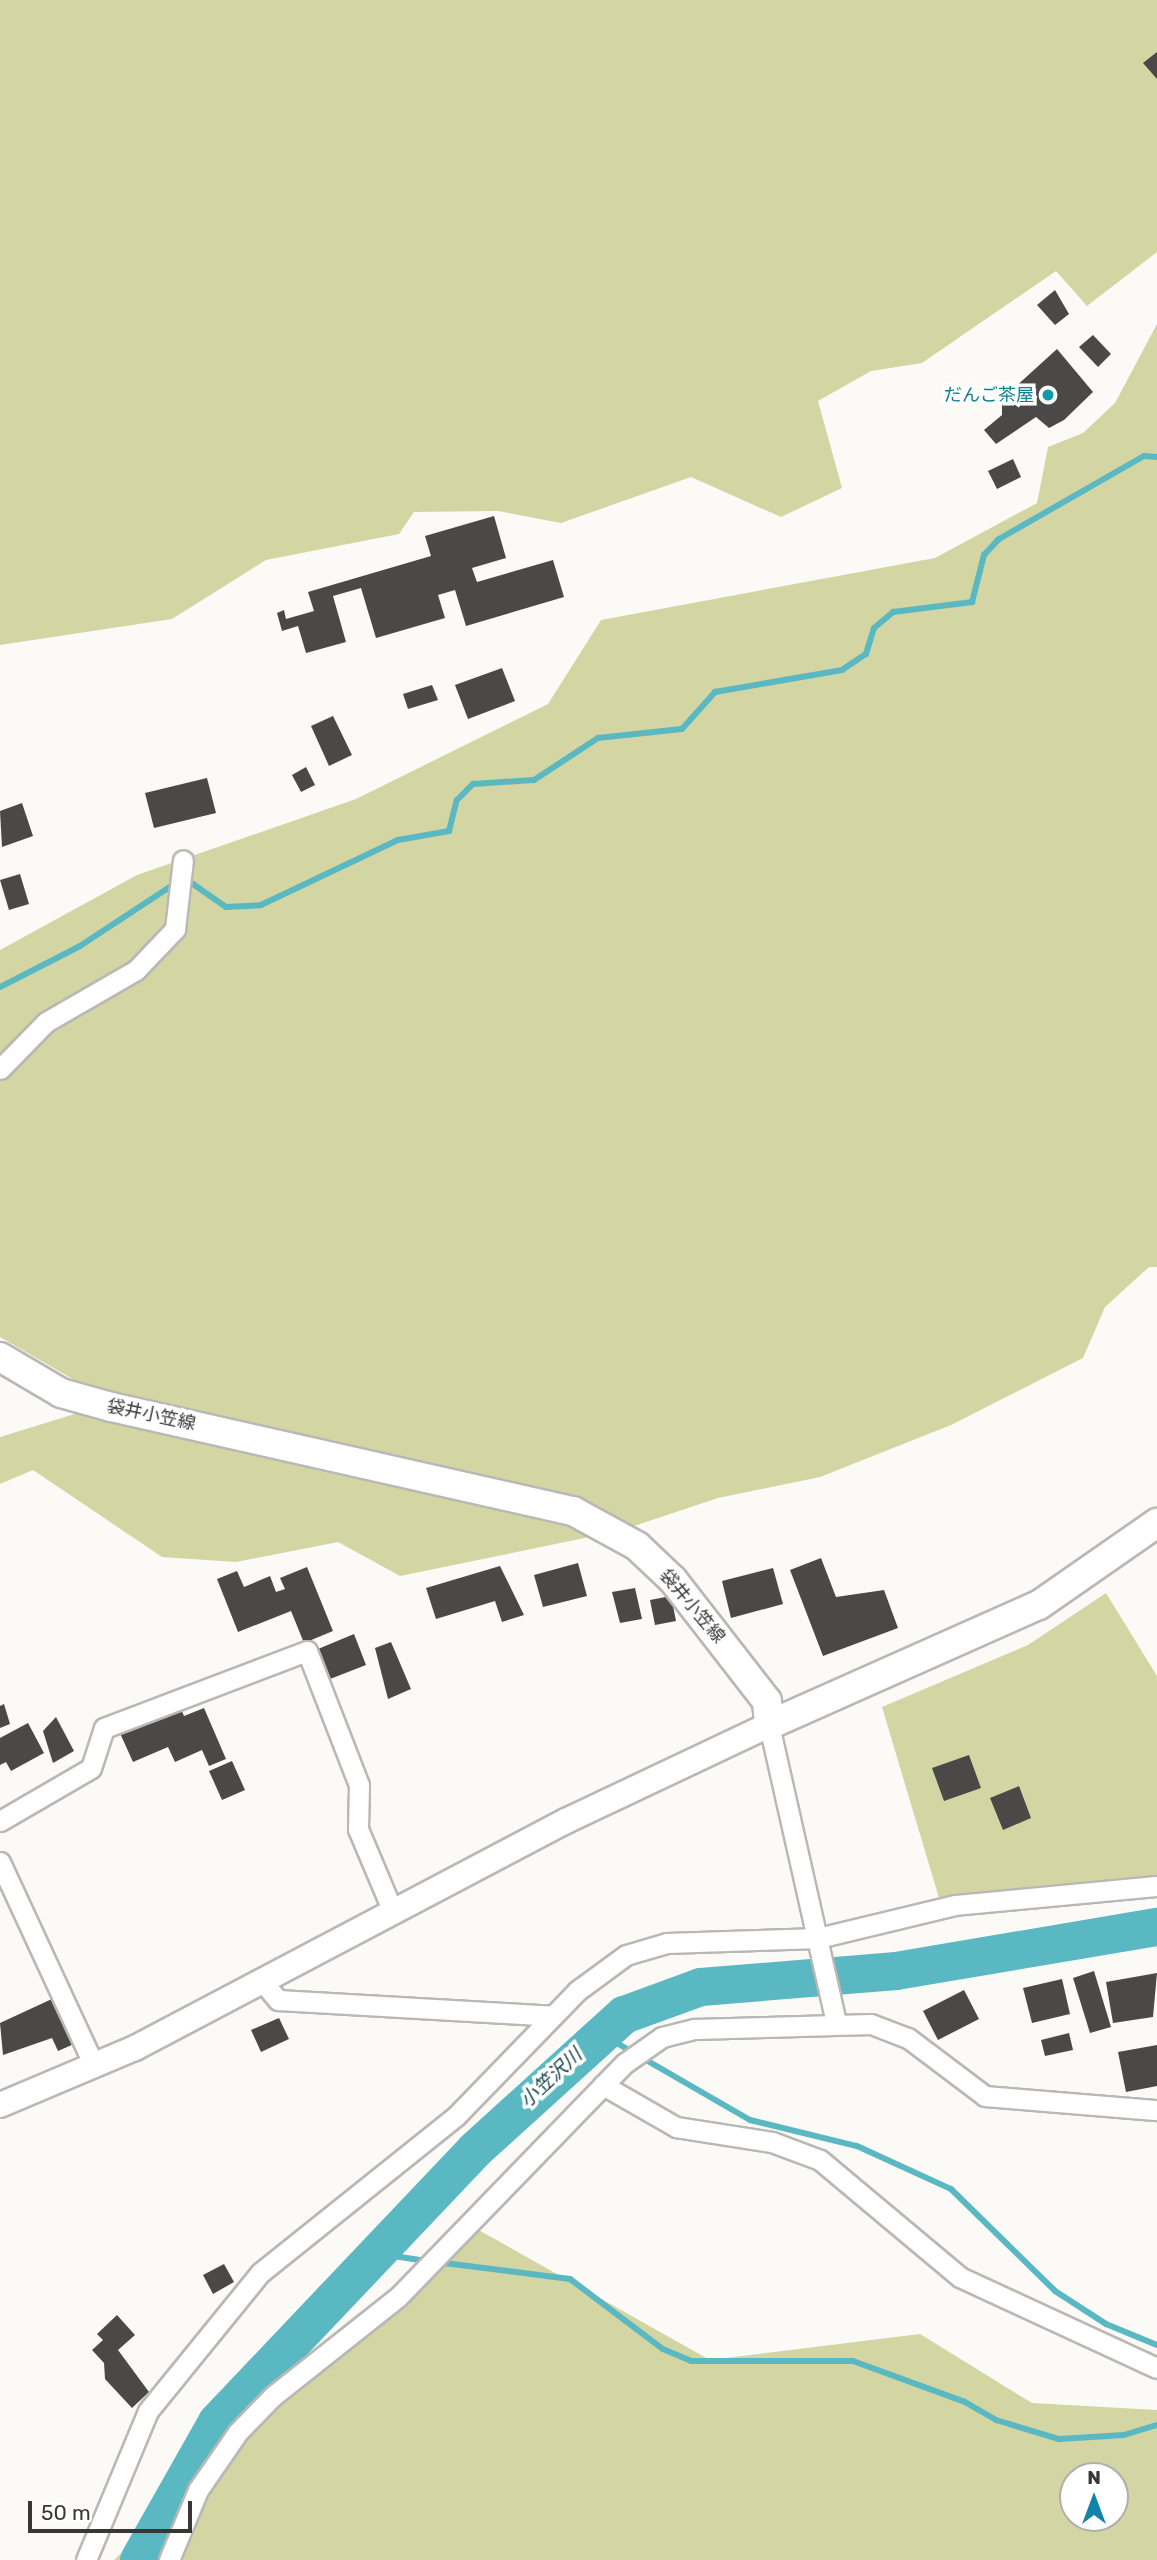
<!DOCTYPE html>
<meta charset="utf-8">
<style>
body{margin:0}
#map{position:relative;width:1157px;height:2560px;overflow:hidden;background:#fcfaf6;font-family:Rubik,"Noto Sans JP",sans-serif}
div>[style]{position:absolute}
.green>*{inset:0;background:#d3d6a2}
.stream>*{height:6px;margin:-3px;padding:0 3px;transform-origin:3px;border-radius:3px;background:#59b8c2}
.river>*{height:38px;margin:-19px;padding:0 19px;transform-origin:19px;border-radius:19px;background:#59b8c2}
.building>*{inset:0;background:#4b4947}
.roads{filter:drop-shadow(2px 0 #bab8b5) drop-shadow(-2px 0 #bab8b5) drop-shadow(0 2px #bab8b5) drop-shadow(0 -2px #bab8b5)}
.minor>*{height:19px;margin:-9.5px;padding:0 9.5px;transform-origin:9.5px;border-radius:9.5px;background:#fff}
.tertiary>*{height:24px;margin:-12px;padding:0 12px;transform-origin:12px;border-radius:12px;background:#fff}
.secondary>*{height:28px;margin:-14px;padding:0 14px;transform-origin:14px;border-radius:14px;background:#fff}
.dots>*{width:19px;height:19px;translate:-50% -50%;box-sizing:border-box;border:4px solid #fff;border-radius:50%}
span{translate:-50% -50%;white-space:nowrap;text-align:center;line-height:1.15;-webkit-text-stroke:7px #fff;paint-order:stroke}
.culture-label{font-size:18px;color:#0d838f}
.right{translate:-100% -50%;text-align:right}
.street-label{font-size:18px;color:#383736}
.water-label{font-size:19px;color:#154146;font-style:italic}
.north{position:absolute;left:1059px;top:2462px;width:70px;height:70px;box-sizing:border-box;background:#fff;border:2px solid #afafaf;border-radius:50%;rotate:0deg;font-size:19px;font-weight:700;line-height:28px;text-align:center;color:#383736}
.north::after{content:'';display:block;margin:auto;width:24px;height:32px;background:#1483aa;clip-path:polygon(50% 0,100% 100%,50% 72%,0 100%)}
.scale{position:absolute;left:28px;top:2501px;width:164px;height:32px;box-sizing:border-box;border:4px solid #383736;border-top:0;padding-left:9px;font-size:21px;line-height:24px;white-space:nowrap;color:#383736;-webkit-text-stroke:5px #fff;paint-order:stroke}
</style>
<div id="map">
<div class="green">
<i style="clip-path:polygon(0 0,1157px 0,1157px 252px,1087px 306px,1056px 271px,922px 363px,871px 371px,818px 401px,842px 488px,781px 517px,691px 477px,561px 523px,498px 511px,414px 512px,399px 534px,266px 560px,172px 619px,0 645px)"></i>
<i style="clip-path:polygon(1157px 324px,1157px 1267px,1149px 1267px,1105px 1307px,1083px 1358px,951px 1425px,820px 1477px,718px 1498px,619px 1531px,400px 1576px,338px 1542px,236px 1562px,162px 1557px,33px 1470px,0 1484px,0 1437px,81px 1412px,83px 1385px,0 1337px,0 950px,137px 875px,356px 799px,548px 704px,601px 620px,935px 558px,1037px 503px,1048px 447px,1083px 433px,1115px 403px)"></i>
<i style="clip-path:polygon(1106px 1593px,1157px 1676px,1157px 1886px,942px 1908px,882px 1707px,1028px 1645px)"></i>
<i style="clip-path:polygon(evenodd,468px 2224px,710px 2360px,920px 2334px,1032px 2403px,1157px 2410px,1157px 2560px,114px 2560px,468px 2224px,1073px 2476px,1115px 2476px,1115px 2518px,1073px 2518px,1073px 2476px)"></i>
</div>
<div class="stream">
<i style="left:0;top:987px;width:90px;rotate:-27.1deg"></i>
<i style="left:80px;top:946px;width:111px;rotate:-33.3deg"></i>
<i style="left:173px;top:885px;width:20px;rotate:-3deg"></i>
<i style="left:193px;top:884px;width:40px;rotate:34.9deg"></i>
<i style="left:226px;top:907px;width:35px;rotate:-3deg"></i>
<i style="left:261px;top:905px;width:152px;rotate:-25.4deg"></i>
<i style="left:398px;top:840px;width:52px;rotate:-10deg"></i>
<i style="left:449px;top:831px;width:32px;rotate:-76deg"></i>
<i style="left:457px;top:800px;width:23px;rotate:-45deg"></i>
<i style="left:473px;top:784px;width:61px;rotate:-3.8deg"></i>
<i style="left:534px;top:780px;width:77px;rotate:-33.3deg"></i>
<i style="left:598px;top:738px;width:84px;rotate:-6.1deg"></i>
<i style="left:682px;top:729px;width:50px;rotate:-48.3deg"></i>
<i style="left:715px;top:692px;width:129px;rotate:-9.8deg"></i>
<i style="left:842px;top:670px;width:29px;rotate:-34deg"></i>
<i style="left:866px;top:654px;width:27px;rotate:-73deg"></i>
<i style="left:874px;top:628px;width:25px;rotate:-40deg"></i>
<i style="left:893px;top:612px;width:80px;rotate:-7.2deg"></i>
<i style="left:972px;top:602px;width:49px;rotate:-75.7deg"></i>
<i style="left:984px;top:555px;width:22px;rotate:-47deg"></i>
<i style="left:999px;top:539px;width:167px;rotate:-29.8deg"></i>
<i style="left:1144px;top:456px;width:13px;rotate:4deg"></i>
<i style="left:601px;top:2034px;width:172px;rotate:30deg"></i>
<i style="left:750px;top:2120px;width:110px;rotate:13.7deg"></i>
<i style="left:857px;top:2146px;width:103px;rotate:24.6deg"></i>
<i style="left:951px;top:2189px;width:146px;rotate:44.4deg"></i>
<i style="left:1055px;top:2291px;width:61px;rotate:32.9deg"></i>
<i style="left:1106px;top:2324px;width:55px;rotate:22.4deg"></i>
<i style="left:374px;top:2253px;width:53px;rotate:8.7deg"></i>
<i style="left:436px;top:2262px;width:135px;rotate:7.2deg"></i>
<i style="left:570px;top:2279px;width:116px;rotate:37deg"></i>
<i style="left:663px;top:2349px;width:30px;rotate:23deg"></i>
<i style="left:691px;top:2361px;width:162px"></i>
<i style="left:853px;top:2361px;width:119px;rotate:20.1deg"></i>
<i style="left:965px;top:2402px;width:36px;rotate:30deg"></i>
<i style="left:996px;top:2420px;width:66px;rotate:16.8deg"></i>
<i style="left:1059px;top:2439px;width:65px;rotate:-3.5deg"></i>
<i style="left:1124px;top:2435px;width:34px;rotate:-17deg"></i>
</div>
<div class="river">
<i style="left:139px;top:2560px;width:159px;rotate:-60.5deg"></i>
<i style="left:217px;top:2422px;width:375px;rotate:-46.5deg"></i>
<i style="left:475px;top:2150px;width:201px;rotate:-42.2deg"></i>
<i style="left:624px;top:2015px;width:82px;rotate:-20deg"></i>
<i style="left:701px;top:1987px;width:196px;rotate:-4.7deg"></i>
<i style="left:896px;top:1971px;width:265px;rotate:-9.6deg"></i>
</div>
<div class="building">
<i style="clip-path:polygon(1157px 52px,1157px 79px,1143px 63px)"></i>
<i style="clip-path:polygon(1055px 290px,1069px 314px,1055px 325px,1037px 305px)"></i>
<i style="clip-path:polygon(1093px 335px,1111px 354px,1098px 367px,1079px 347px)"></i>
<i style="clip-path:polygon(1057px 349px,1093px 392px,1064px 420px,1049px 428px,1036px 417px,996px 444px,984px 430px,1002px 415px,1002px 399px)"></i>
<i style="clip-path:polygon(1013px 459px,1021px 477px,997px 489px,988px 471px)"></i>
<i style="clip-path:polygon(494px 516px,506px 558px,472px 568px,477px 582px,553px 560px,564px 597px,466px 626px,455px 590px,438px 595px,445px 618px,376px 638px,361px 588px,333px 596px,346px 642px,306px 653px,298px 626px,282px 631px,277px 613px,284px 610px,286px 619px,314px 611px,308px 592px,431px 556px,425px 536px)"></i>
<i style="clip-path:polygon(502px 668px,515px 701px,468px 719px,455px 685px)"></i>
<i style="clip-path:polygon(432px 685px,438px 700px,408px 709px,403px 694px)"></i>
<i style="clip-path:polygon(333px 716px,352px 755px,329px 766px,311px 726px)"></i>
<i style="clip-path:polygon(306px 767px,315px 785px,301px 792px,292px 775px)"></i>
<i style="clip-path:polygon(207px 778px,216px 813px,154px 828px,145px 793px)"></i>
<i style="clip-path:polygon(22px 803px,33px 836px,2px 847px,0 811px)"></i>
<i style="clip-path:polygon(20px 874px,29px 904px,9px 910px,0 880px)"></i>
<i style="clip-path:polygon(821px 1558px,836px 1597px,884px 1590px,898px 1628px,823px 1656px,790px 1570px)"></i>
<i style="clip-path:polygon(578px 1563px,587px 1596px,543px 1607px,534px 1575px)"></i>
<i style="clip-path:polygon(500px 1566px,524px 1615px,502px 1622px,495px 1601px,436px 1619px,426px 1588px)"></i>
<i style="clip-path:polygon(307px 1567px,333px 1631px,304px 1643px,291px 1611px,238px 1632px,217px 1579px,237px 1571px,244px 1587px,270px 1576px,276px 1592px,285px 1589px,280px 1578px)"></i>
<i style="clip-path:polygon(773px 1568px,783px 1604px,731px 1618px,722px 1581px)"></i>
<i style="clip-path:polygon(635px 1588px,642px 1619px,620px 1623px,612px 1592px)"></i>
<i style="clip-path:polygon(671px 1596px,676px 1621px,655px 1625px,650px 1600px)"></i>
<i style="clip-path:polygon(354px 1634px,366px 1665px,330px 1679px,318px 1649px)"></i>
<i style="clip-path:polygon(391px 1642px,411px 1689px,388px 1699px,375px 1648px)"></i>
<i style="clip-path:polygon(4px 1704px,10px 1724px,0 1728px,0 1706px)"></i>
<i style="clip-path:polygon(179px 1704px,184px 1716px,204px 1708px,226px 1759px,209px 1766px,202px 1750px,175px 1762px,168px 1747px,133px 1762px,119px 1731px)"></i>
<i style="clip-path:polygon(56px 1717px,74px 1751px,53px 1763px,43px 1731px)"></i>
<i style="clip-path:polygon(28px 1723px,44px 1753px,11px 1771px,6px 1762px,0 1765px,0 1738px)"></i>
<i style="clip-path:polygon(969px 1755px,981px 1788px,944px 1801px,932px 1768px)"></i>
<i style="clip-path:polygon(232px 1761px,245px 1790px,222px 1800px,209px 1771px)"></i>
<i style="clip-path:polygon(1019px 1786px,1031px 1818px,1003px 1830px,990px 1798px)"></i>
<i style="clip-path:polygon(1094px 1971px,1111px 2027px,1090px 2033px,1073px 1978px)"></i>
<i style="clip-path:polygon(1157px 1973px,1153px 2017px,1113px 2023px,1106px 1982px)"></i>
<i style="clip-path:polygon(1062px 1979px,1070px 2014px,1032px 2023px,1023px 1988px)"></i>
<i style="clip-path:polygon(964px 1990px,979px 2019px,938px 2040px,923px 2011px)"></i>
<i style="clip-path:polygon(54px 1998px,74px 2044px,58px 2051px,52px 2038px,3px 2055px,0 2023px)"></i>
<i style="clip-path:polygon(279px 2018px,289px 2039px,261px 2052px,251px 2030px)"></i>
<i style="clip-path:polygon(1069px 2033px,1073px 2050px,1045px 2056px,1041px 2040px)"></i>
<i style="clip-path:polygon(1157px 2045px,1157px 2086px,1126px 2092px,1118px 2052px)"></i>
<i style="clip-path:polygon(224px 2264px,234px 2282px,213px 2294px,203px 2275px)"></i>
<i style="clip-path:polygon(117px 2315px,135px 2335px,118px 2350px,149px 2392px,132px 2408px,105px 2379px,104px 2363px,92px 2350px,103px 2340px,97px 2334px)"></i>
</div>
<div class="roads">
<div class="minor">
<i style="left:0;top:1069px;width:66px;rotate:-45.6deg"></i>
<i style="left:46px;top:1022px;width:104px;rotate:-30deg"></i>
<i style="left:136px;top:970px;width:57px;rotate:-46.4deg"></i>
<i style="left:175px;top:929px;width:69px;rotate:-83.4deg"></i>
<i style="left:769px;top:1725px;width:305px;rotate:77.3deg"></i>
<i style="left:0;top:1821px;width:105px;rotate:-30.2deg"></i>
<i style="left:91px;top:1768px;width:42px;rotate:-72deg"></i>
<i style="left:104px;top:1728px;width:217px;rotate:-20.8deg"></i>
<i style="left:307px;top:1651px;width:144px;rotate:68.8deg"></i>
<i style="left:359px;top:1785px;width:44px;rotate:91.3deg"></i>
<i style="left:358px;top:1829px;width:90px;rotate:67.1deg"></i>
<i style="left:0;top:1862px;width:224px;rotate:65.2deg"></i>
<i style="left:262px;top:1981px;width:25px;rotate:50deg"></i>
<i style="left:278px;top:2000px;width:275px;rotate:3.3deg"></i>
<i style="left:603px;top:2085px;width:84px;rotate:29.9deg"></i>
<i style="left:676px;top:2127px;width:97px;rotate:8.9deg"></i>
<i style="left:772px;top:2142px;width:51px;rotate:20.6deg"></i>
<i style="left:820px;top:2160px;width:182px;rotate:39.9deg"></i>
<i style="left:960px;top:2277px;width:217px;rotate:24.8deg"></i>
<i style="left:86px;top:2560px;width:161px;rotate:-67.4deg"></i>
<i style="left:148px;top:2411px;width:178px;rotate:-50.9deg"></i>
<i style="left:260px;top:2273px;width:251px;rotate:-38.7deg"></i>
<i style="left:456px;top:2116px;width:174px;rotate:-45.9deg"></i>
<i style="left:577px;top:1991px;width:61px;rotate:-36.3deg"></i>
<i style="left:626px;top:1955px;width:43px;rotate:-16.3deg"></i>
<i style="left:667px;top:1943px;width:151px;rotate:-1.9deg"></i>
<i style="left:818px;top:1938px;width:141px;rotate:-13.5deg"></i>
<i style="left:955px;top:1905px;width:203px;rotate:-5.4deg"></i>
<i style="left:169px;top:2560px;width:76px;rotate:-67.5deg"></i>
<i style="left:198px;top:2490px;width:70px;rotate:-55.4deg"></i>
<i style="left:238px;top:2432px;width:50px;rotate:-45.8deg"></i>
<i style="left:273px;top:2396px;width:159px;rotate:-38.4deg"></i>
<i style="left:398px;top:2297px;width:326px;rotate:-45.9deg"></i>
<i style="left:625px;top:2063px;width:45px;rotate:-35.1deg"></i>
<i style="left:662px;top:2037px;width:34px;rotate:-14deg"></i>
<i style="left:695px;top:2029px;width:176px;rotate:-1.6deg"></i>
<i style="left:871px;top:2024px;width:40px;rotate:21deg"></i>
<i style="left:908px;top:2038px;width:96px;rotate:37deg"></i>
<i style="left:985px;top:2096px;width:173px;rotate:4.7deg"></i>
</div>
<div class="tertiary">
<i style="left:0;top:2105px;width:147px;rotate:-22.9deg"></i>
<i style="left:135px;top:2048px;width:487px;rotate:-27.8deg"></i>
<i style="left:566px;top:1821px;width:225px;rotate:-25.3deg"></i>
</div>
<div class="secondary">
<i style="left:0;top:1357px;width:71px;rotate:30.5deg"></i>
<i style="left:61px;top:1393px;width:52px;rotate:15.6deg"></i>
<i style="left:111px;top:1407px;width:474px;rotate:12.7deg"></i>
<i style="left:573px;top:1511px;width:73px;rotate:28.7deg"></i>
<i style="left:637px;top:1546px;width:50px;rotate:43.4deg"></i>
<i style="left:673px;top:1580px;width:153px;rotate:52.2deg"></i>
<i style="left:767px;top:1701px;width:24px;rotate:85deg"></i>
<i style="left:769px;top:1725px;width:295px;rotate:-24deg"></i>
<i style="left:1039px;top:1605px;width:144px;rotate:-34.8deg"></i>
</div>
</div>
<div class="dots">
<i style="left:1048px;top:395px;background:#0f9aa8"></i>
</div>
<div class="culture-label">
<span class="right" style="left:1034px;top:395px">だんご茶屋</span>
</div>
<div class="street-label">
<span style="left:151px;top:1415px;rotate:12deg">袋井小笠線</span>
<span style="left:692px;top:1606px;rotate:50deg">袋井小笠線</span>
</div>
<div class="water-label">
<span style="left:551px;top:2078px;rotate:-43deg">小笠沢川</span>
</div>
<div class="north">N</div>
<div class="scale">50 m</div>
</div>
